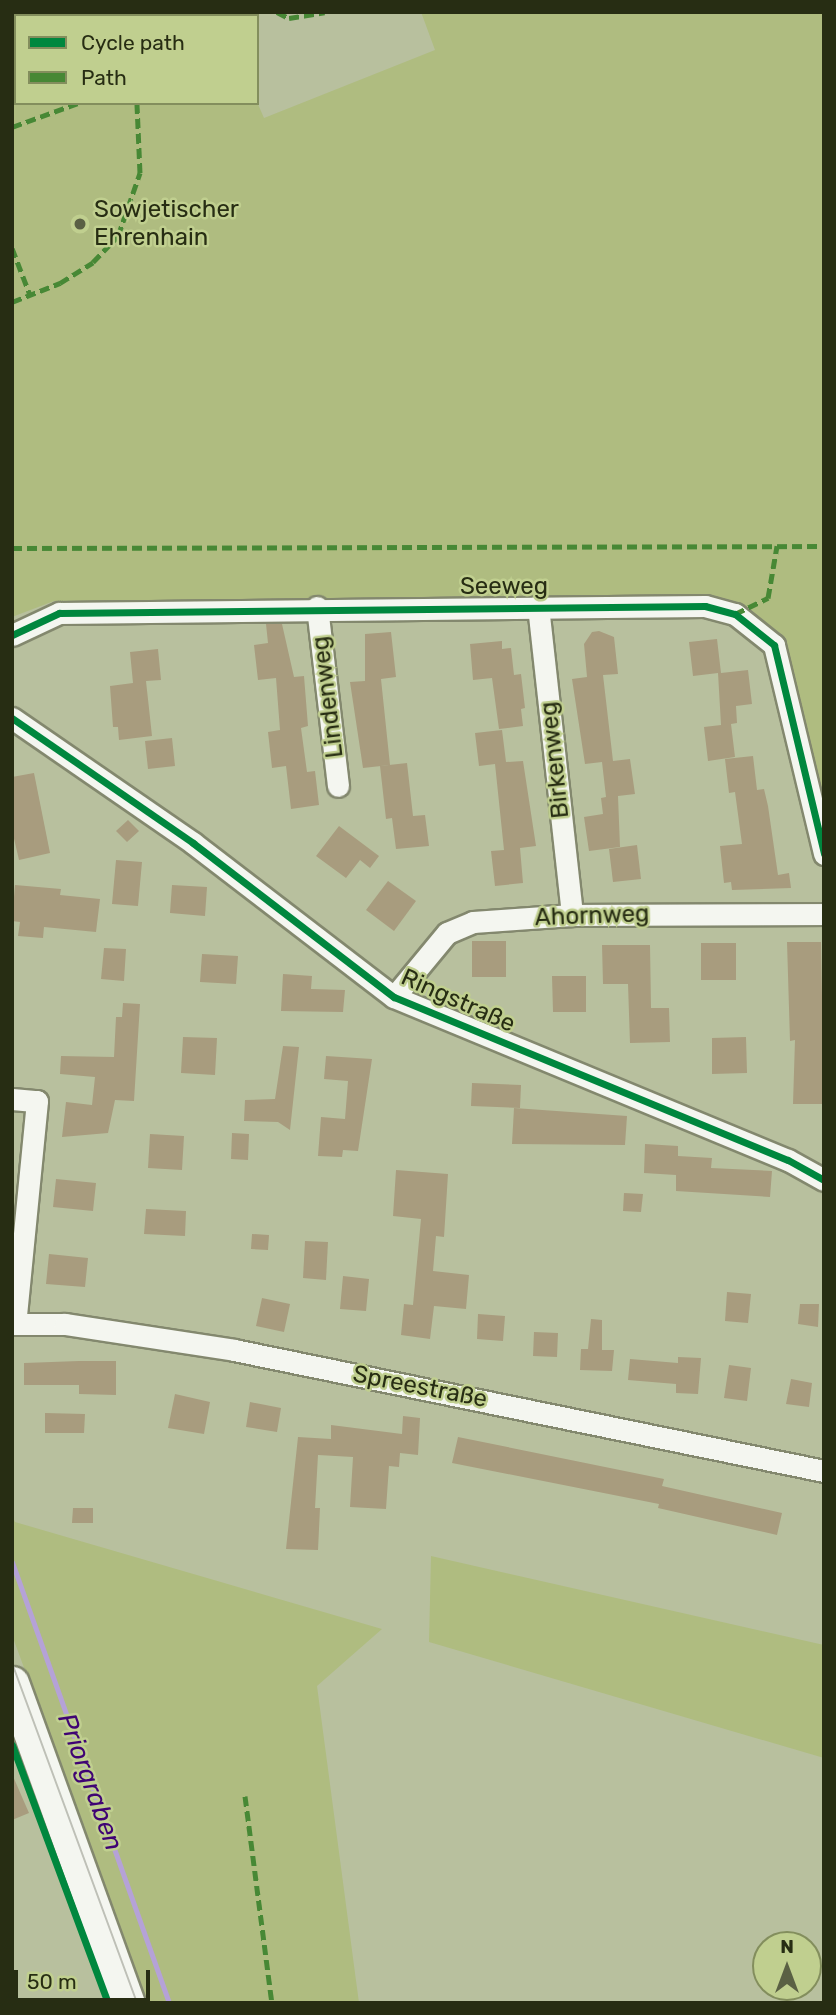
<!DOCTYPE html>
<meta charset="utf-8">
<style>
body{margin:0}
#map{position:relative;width:836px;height:2015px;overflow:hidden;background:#b8c09e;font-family:Rubik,sans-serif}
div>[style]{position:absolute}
.green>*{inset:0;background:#afbc80}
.stream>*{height:5px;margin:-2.5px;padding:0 2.5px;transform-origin:2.5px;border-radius:2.5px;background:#b5a2d7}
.building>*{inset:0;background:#a89c7e}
.roads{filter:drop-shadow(2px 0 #83886e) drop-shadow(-2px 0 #83886e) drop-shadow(0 2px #83886e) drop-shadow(0 -2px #83886e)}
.minor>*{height:21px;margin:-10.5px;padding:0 10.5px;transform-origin:10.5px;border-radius:10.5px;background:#f4f6f0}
.primary>*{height:33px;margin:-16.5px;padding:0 16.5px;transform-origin:16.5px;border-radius:16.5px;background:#f4f6f0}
.tram>*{height:2px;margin:-1px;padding:0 1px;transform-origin:1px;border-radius:1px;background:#bec0b7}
.quiet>*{height:5px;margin-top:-2.5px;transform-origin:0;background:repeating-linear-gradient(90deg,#478835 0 10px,transparent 0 15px)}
.cycleway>*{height:7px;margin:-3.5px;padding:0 3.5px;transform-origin:3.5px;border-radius:3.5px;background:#00873e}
.dots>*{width:19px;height:19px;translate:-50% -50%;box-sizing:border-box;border:4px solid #c0cf8f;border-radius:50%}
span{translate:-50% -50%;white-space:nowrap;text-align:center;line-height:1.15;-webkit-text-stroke:5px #c0cf8f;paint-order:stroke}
.poi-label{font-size:24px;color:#272d13}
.left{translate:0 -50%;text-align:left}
.street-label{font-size:24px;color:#272d13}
.water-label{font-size:26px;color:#3f0374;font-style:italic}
.frame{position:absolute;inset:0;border:14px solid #272d13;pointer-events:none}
.legend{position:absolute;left:14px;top:14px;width:245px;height:91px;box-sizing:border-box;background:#c0cf8f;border:2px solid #838e5d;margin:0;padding:9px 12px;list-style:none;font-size:21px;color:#272d13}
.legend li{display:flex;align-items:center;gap:14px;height:35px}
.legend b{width:35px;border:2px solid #838e5d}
.north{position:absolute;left:752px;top:1931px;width:70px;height:70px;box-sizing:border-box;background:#c0cf8f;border:2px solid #838e5d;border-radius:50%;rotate:0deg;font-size:19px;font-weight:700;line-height:28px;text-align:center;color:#272d13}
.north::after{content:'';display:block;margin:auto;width:24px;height:32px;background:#5a6044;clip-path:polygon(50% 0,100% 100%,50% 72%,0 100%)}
.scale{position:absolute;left:14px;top:1970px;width:136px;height:32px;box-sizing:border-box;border:4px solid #272d13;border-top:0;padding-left:9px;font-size:21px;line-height:24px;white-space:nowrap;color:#272d13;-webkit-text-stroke:5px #c0cf8f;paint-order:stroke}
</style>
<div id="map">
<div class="green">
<i style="clip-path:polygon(12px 12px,223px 16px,16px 16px,16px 103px,257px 102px,264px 118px,435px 50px,421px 12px,824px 12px,824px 808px,782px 641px,741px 607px,705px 595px,54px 601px,12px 617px)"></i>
<i style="clip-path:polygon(12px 1515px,15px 1522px,382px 1629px,317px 1686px,359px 2003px,147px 2003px,12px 1635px)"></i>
<i style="clip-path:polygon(431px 1556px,824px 1645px,824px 1758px,429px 1642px)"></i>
</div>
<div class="stream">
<i style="left:12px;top:1562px;width:468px;rotate:70.4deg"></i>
</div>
<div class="building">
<i style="clip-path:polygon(266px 624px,282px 624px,294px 677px,304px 676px,308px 726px,301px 728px,307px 772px,315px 771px,319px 805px,291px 809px,286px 766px,272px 768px,268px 732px,280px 730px,276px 678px,258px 680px,254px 645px,268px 643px)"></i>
<i style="clip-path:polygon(599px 631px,614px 637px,618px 674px,603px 675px,613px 761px,630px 759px,635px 794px,618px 796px,620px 847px,589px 851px,584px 817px,603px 814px,601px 798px,606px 797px,602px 762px,585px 764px,572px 679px,587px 677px,584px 644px,592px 632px)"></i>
<i style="clip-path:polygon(391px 632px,396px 677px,381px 679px,390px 765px,363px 768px,350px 682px,365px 681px,365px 634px)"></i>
<i style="clip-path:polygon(717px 639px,721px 673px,748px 670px,752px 704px,736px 706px,737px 723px,731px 724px,735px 757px,708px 761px,704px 727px,721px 725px,718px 673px,693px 676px,689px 642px)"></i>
<i style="clip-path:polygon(502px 641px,502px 649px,511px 648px,514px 675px,521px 674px,525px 708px,521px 709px,523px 726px,499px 729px,492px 678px,473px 680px,470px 644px)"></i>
<i style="clip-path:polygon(158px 649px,161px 680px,146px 681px,152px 736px,119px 740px,118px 727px,113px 727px,110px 686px,133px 683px,130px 652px)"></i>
<i style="clip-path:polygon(502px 730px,506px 762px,523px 761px,536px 846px,520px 848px,523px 883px,495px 886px,491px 851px,504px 850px,495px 764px,479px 766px,475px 733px)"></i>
<i style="clip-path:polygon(172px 738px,175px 766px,148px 769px,145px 741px)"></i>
<i style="clip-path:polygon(753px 756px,757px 790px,764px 789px,768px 806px,778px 875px,789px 873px,791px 888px,732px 890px,731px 882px,724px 883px,720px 846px,742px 844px,735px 792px,729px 793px,725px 759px)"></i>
<i style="clip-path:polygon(407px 763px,413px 816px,425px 815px,429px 846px,396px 849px,392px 818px,386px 819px,380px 766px)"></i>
<i style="clip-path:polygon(34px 773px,50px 853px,19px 860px,12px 830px,12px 777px)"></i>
<i style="clip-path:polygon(128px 820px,139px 831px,127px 842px,116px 831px)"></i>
<i style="clip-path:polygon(339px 826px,379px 856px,370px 868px,360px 860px,346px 878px,316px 856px)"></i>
<i style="clip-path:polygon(637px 845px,641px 879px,613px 882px,609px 849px)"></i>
<i style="clip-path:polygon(116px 860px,142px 862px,138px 906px,112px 904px)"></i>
<i style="clip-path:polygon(388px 881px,416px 901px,394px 931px,366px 910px)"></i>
<i style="clip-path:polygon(15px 885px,61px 889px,60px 895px,100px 899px,96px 932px,44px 927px,43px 938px,18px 936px,20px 922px,12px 921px)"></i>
<i style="clip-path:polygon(172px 885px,207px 887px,205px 916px,170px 913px)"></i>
<i style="clip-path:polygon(472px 941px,506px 941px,506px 977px,472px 977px)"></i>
<i style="clip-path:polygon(787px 942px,821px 942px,824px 1104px,793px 1104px,795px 1040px,790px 1041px)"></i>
<i style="clip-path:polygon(701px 943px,736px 943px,736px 980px,701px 980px)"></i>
<i style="clip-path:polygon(602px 945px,650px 945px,651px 1008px,669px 1008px,670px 1042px,630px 1043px,628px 984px,603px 984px)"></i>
<i style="clip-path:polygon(104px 948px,126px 949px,124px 981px,101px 979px)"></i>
<i style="clip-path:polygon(202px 954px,238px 956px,236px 984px,200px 982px)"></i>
<i style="clip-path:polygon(283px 974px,312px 976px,311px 989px,345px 990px,343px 1012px,281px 1011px)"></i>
<i style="clip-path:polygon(552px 976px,586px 976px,586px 1012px,553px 1012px)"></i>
<i style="clip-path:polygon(123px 1003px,140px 1004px,134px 1101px,115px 1100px,108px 1133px,62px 1137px,66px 1102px,92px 1105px,95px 1077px,60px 1074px,61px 1056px,114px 1057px,116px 1017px,122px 1017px)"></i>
<i style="clip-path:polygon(183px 1037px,217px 1038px,215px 1075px,181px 1073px)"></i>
<i style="clip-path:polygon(746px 1037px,747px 1073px,712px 1074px,712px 1038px)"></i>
<i style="clip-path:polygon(283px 1046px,299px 1047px,290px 1130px,278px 1122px,244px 1121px,245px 1100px,275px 1099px)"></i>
<i style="clip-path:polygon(326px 1056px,372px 1059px,358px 1151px,343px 1150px,342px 1157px,318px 1156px,321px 1117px,345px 1119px,348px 1081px,324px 1079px)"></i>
<i style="clip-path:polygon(472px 1083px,521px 1085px,520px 1108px,471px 1106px)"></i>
<i style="clip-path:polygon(514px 1108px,627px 1116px,625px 1145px,512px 1144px)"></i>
<i style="clip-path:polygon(232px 1133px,249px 1134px,248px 1160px,231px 1159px)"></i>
<i style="clip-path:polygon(150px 1134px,184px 1136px,182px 1170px,148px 1168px)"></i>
<i style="clip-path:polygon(645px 1144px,678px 1146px,678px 1156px,712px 1158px,711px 1168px,772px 1171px,770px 1197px,676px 1191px,676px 1175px,644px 1173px)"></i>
<i style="clip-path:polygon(396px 1170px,448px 1174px,444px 1237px,436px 1236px,433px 1271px,469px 1275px,466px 1309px,434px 1306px,430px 1339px,401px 1335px,404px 1304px,413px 1305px,421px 1219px,393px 1216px)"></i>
<i style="clip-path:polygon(56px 1179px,96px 1183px,93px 1211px,53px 1207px)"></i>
<i style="clip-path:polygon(624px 1193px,643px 1194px,641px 1212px,623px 1211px)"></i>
<i style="clip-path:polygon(146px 1209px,186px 1211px,185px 1236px,144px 1234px)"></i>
<i style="clip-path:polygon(252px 1234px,269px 1235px,268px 1250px,251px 1249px)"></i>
<i style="clip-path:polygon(305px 1241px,328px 1242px,326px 1280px,303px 1278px)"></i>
<i style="clip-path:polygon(49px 1254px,88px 1258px,85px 1287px,46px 1284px)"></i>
<i style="clip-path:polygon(343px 1276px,369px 1279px,366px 1311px,340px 1309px)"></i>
<i style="clip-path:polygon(727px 1292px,751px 1294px,748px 1323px,725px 1321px)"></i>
<i style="clip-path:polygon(262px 1298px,290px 1304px,284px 1332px,256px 1326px)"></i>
<i style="clip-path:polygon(800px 1304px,819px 1304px,818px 1327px,798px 1324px)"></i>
<i style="clip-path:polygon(478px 1314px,505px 1316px,503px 1341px,477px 1339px)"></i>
<i style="clip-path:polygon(591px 1319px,602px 1320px,602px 1350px,614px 1350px,612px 1371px,580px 1370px,581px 1349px,588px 1349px)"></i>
<i style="clip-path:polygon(534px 1332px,558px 1333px,557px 1357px,533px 1356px)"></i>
<i style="clip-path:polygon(678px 1357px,701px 1358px,698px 1394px,676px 1393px,676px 1384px,628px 1380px,630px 1359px,678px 1363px)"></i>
<i style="clip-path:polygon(79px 1361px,116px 1361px,116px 1395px,79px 1394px,79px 1385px,24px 1385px,24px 1363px)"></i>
<i style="clip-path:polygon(729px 1365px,751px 1368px,747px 1401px,724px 1398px)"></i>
<i style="clip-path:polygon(791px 1379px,812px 1383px,809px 1407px,786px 1404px)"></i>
<i style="clip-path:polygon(175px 1394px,210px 1402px,204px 1434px,168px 1428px)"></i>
<i style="clip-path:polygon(250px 1402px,281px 1408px,277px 1432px,246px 1427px)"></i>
<i style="clip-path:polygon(45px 1413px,85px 1414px,84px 1433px,45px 1433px)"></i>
<i style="clip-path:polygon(403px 1416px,420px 1418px,418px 1455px,400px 1453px,399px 1467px,389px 1466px,386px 1509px,350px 1507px,353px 1457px,318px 1455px,315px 1508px,320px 1508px,318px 1550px,286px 1549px,298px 1437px,331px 1439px,331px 1425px,402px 1434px)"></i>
<i style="clip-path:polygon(458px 1437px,664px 1479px,662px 1486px,782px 1513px,777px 1535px,658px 1508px,659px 1504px,452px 1463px)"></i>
<i style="clip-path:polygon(73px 1508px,93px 1508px,93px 1523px,72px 1523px)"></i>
<i style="clip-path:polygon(12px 1774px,29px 1813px,12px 1820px)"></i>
</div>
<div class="roads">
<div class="minor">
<i style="left:538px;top:606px;width:311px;rotate:83.7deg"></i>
<i style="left:317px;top:607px;width:180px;rotate:83.3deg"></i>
<i style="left:12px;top:635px;width:52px;rotate:-25.1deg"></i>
<i style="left:59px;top:613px;width:646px;rotate:-0.62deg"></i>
<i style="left:705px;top:606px;width:31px;rotate:15deg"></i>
<i style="left:735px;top:614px;width:50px;rotate:38.5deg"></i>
<i style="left:774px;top:645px;width:215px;rotate:76.5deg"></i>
<i style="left:12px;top:718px;width:220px;rotate:34.6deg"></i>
<i style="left:193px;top:843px;width:253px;rotate:37.5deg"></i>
<i style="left:394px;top:997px;width:426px;rotate:22.5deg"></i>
<i style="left:788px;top:1160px;width:41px;rotate:29.1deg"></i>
<i style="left:394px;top:997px;width:83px;rotate:-50.4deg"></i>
<i style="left:447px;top:933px;width:28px;rotate:-23deg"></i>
<i style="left:473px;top:922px;width:99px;rotate:-4deg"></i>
<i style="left:572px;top:915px;width:252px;rotate:-0.2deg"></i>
<i style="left:12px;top:1099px;width:25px;rotate:5deg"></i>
<i style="left:37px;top:1101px;width:224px;rotate:95.6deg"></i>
<i style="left:12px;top:1324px;width:53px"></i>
<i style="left:65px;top:1324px;width:171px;rotate:8.7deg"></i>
<i style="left:234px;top:1350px;width:602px;rotate:11.59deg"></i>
</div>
<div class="primary">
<i style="left:12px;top:1683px;width:340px;rotate:70.1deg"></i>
</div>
</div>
<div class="tram">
<i style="left:12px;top:1663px;width:362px;rotate:69.8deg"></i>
</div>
<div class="quiet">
<i style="left:112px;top:12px;width:4px;rotate:76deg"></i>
<i style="left:277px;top:12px;width:13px;rotate:27deg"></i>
<i style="left:289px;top:18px;width:36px;rotate:-9deg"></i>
<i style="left:12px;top:127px;width:70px;rotate:-20deg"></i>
<i style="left:12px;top:248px;width:50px;rotate:69deg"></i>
<i style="left:12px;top:302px;width:52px;rotate:-21.6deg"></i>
<i style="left:60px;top:283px;width:39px;rotate:-32deg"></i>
<i style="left:93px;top:262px;width:36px;rotate:-46deg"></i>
<i style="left:118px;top:236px;width:67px;rotate:-70.8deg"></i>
<i style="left:140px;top:173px;width:70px;rotate:-92.5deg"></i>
<i style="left:12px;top:548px;width:812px;rotate:-0.14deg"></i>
<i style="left:735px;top:614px;width:37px;rotate:-26deg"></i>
<i style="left:768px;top:598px;width:53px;rotate:-80.2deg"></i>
<i style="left:245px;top:1796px;width:209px;rotate:82.6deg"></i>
</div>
<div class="cycleway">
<i style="left:12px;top:635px;width:52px;rotate:-25.1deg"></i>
<i style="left:59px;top:613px;width:646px;rotate:-0.62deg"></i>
<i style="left:705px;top:606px;width:31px;rotate:15deg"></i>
<i style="left:735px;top:614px;width:50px;rotate:38.5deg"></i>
<i style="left:774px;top:645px;width:215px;rotate:76.5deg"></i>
<i style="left:12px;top:718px;width:220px;rotate:34.6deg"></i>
<i style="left:193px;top:843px;width:253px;rotate:37.5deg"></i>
<i style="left:394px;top:997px;width:426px;rotate:22.5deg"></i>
<i style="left:788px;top:1160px;width:41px;rotate:29.1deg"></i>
<i style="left:12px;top:1745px;width:275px;rotate:69.6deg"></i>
</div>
<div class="dots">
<i style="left:80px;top:224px;background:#5a6044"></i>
</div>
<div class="poi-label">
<span class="left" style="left:94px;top:224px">Sowjetischer<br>Ehrenhain</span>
</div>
<div class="street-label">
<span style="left:504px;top:587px">Seeweg</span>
<span style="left:328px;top:697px;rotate:-97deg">Lindenweg</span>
<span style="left:555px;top:760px;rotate:-96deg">Birkenweg</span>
<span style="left:592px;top:916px;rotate:-2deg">Ahornweg</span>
<span style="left:458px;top:1001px;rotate:24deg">Ringstraße</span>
<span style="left:420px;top:1387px;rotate:11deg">Spreestraße</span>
</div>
<div class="water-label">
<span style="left:90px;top:1782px;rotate:70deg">Priorgraben</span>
</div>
<div class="frame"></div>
<ul class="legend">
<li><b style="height:9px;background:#00873e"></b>Cycle path</li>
<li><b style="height:9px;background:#478835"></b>Path</li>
</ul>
<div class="north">N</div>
<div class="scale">50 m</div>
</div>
